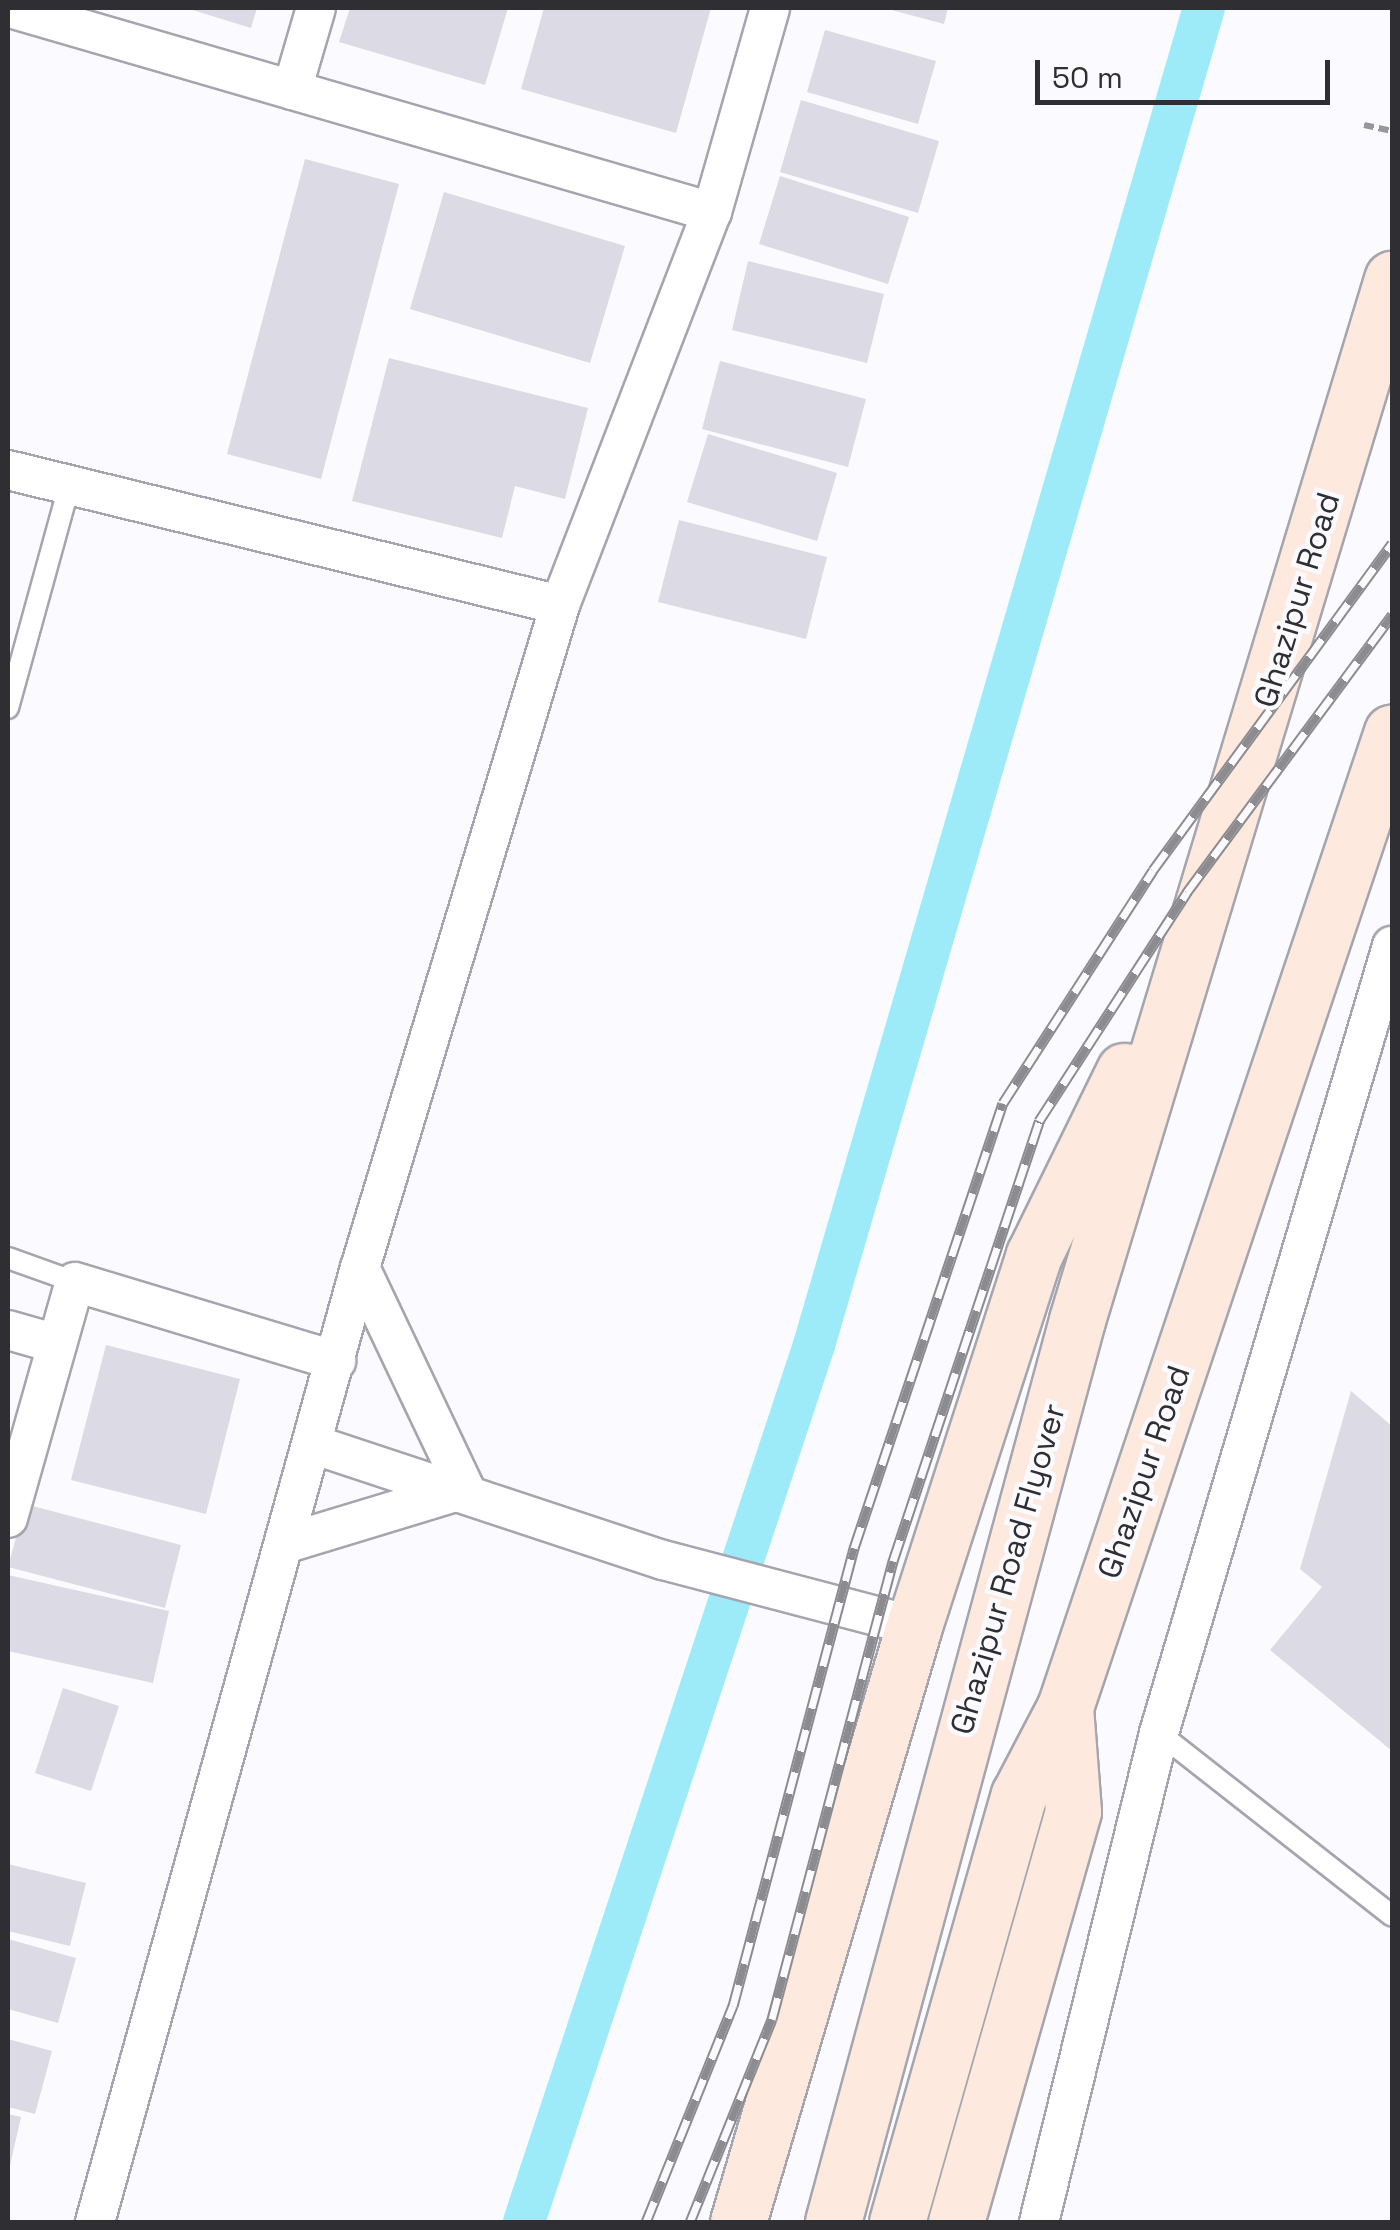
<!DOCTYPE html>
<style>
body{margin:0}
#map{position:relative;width:1400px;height:2230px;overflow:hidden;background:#fbfbff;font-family:"Space Grotesk",sans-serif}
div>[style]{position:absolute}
.canal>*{height:42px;margin:-21px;padding:0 21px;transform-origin:21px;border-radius:21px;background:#9deaf9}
.building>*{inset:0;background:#dbdae5}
.path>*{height:6px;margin-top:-3px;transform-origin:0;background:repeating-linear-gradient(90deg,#97979b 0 10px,transparent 0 15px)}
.roads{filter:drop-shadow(2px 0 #a5a5af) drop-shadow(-2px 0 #a5a5af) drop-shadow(0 2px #a5a5af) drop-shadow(0 -2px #a5a5af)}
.service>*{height:20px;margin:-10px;padding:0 10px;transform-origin:10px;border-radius:10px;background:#fff}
.minor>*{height:38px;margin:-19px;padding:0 19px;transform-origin:19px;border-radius:19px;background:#fff}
.secondary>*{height:55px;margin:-27.5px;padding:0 27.5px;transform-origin:27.5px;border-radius:27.5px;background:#fde9dd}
.rail>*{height:11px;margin-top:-5.5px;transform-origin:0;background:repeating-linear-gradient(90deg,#fbfbff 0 22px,#8c8c90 0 44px);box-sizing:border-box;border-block:2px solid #8c8c90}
span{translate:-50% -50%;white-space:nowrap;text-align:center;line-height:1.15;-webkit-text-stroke:9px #fbfbff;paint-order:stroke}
.street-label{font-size:32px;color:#2f2f33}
.frame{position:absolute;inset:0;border:10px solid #2f2f33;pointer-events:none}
.scale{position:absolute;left:1035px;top:60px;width:295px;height:45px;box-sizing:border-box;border:5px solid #2f2f33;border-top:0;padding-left:12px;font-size:30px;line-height:35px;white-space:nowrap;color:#2f2f33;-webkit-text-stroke:8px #fbfbff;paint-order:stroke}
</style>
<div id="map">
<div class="canal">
<i style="left:524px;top:2222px;width:924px;rotate:-71.7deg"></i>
<i style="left:814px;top:1345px;width:1393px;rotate:-73.74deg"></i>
</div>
<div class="building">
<i style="clip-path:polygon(186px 8px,257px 8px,251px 28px)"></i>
<i style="clip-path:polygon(350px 8px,508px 8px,485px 85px,339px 42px)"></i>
<i style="clip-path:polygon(544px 8px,711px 8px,676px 133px,521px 89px)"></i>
<i style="clip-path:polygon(884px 8px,948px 8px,944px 24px)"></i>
<i style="clip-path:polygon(825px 30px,936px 61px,918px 124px,807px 92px)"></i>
<i style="clip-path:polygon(801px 100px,939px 141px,918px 213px,780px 172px)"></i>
<i style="clip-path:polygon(305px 159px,399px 184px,321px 479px,227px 454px)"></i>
<i style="clip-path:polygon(780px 176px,909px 217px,888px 284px,759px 244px)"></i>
<i style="clip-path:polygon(444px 192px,625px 246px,590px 363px,410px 309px)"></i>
<i style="clip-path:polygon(748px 261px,884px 294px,867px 363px,732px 330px)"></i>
<i style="clip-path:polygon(389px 358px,588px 408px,565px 499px,515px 486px,502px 538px,352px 501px)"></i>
<i style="clip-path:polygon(720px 361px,866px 399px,848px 467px,702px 429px)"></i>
<i style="clip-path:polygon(708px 434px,837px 473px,817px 541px,687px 502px)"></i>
<i style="clip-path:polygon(679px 520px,827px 557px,806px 639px,658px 602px)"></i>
<i style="clip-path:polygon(106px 1345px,240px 1379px,206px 1514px,71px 1480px)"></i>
<i style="clip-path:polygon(1351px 1391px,1392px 1426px,1392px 1751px,1270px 1650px,1322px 1587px,1300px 1569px)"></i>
<i style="clip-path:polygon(25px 1504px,181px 1545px,165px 1608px,8px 1567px)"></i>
<i style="clip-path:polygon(8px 1575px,169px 1611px,153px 1683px,8px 1651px)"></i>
<i style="clip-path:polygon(63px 1688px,119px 1706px,91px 1791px,35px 1773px)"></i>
<i style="clip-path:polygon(8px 1864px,86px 1883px,70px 1946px,8px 1931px)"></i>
<i style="clip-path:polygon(8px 1939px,76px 1958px,58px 2023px,8px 2009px)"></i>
<i style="clip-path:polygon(8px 2039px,52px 2051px,35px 2114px,8px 2107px)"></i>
<i style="clip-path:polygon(8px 2114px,21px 2117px,9px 2170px,8px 2170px)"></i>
</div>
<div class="path">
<i style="left:1364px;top:125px;width:29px;rotate:12deg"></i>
</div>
<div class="roads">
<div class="service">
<i style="left:8px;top:708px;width:230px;rotate:-74.6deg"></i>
<i style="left:8px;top:1258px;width:71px;rotate:19.7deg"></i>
<i style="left:1159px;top:1733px;width:296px;rotate:38.1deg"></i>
</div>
<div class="minor">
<i style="left:10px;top:8px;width:731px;rotate:16.2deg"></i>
<i style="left:292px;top:90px;width:85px;rotate:-73.7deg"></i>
<i style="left:8px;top:470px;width:568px;rotate:13.74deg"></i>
<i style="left:8px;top:1330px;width:51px;rotate:15.9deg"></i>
<i style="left:312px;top:1444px;width:370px;rotate:18.3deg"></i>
<i style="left:663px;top:1560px;width:260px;rotate:14.7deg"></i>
<i style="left:8px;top:1518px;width:245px;rotate:-74.2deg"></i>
<i style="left:75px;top:1282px;width:273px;rotate:16.8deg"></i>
<i style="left:284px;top:1544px;width:189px;rotate:-16.9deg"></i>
<i style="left:465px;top:1489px;width:245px;rotate:-115.4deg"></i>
<i style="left:95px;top:2222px;width:990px;rotate:-74.48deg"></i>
<i style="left:360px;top:1268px;width:693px;rotate:-73.21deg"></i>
<i style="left:560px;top:605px;width:421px;rotate:-68.9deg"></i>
<i style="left:712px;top:212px;width:212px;rotate:-74.1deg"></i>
<i style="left:1039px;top:2222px;width:504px;rotate:-76.21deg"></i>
<i style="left:1159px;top:1733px;width:821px;rotate:-73.51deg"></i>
</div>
<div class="secondary">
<i style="left:738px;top:2222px;width:621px;rotate:-73.55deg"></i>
<i style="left:914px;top:1626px;width:390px;rotate:-72.1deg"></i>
<i style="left:1034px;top:1255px;width:205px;rotate:-63.9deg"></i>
<i style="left:833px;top:2222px;width:934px;rotate:-74.86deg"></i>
<i style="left:1077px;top:1320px;width:1088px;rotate:-73.16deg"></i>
<i style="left:897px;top:2222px;width:444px;rotate:-74.1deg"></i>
<i style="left:1019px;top:1795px;width:99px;rotate:-62.4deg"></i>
<i style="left:956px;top:2222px;width:427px;rotate:-74.1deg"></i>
<i style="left:1073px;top:1811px;width:104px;rotate:-94.4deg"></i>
<i style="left:1065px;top:1707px;width:1028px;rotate:-71.46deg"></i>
</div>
</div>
<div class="rail">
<i style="left:646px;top:2222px;width:233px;rotate:-68.1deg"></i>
<i style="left:733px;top:2006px;width:474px;rotate:-75.2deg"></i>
<i style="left:854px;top:1548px;width:469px;rotate:-71.5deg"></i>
<i style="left:1003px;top:1103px;width:277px;rotate:-57.2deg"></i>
<i style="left:1153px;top:870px;width:405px;rotate:-53.8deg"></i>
<i style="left:690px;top:2222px;width:219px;rotate:-68deg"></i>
<i style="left:772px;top:2019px;width:474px;rotate:-75.2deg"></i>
<i style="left:893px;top:1561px;width:464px;rotate:-71.6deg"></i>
<i style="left:1039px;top:1121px;width:273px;rotate:-57.1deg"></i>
<i style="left:1187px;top:892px;width:345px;rotate:-53.5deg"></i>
</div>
<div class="street-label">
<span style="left:1297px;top:600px;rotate:-73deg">Ghazipur Road</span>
<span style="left:1144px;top:1472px;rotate:-71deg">Ghazipur Road</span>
<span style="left:1008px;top:1569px;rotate:-74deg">Ghazipur Road Flyover</span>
</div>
<div class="frame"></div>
<div class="scale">50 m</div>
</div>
